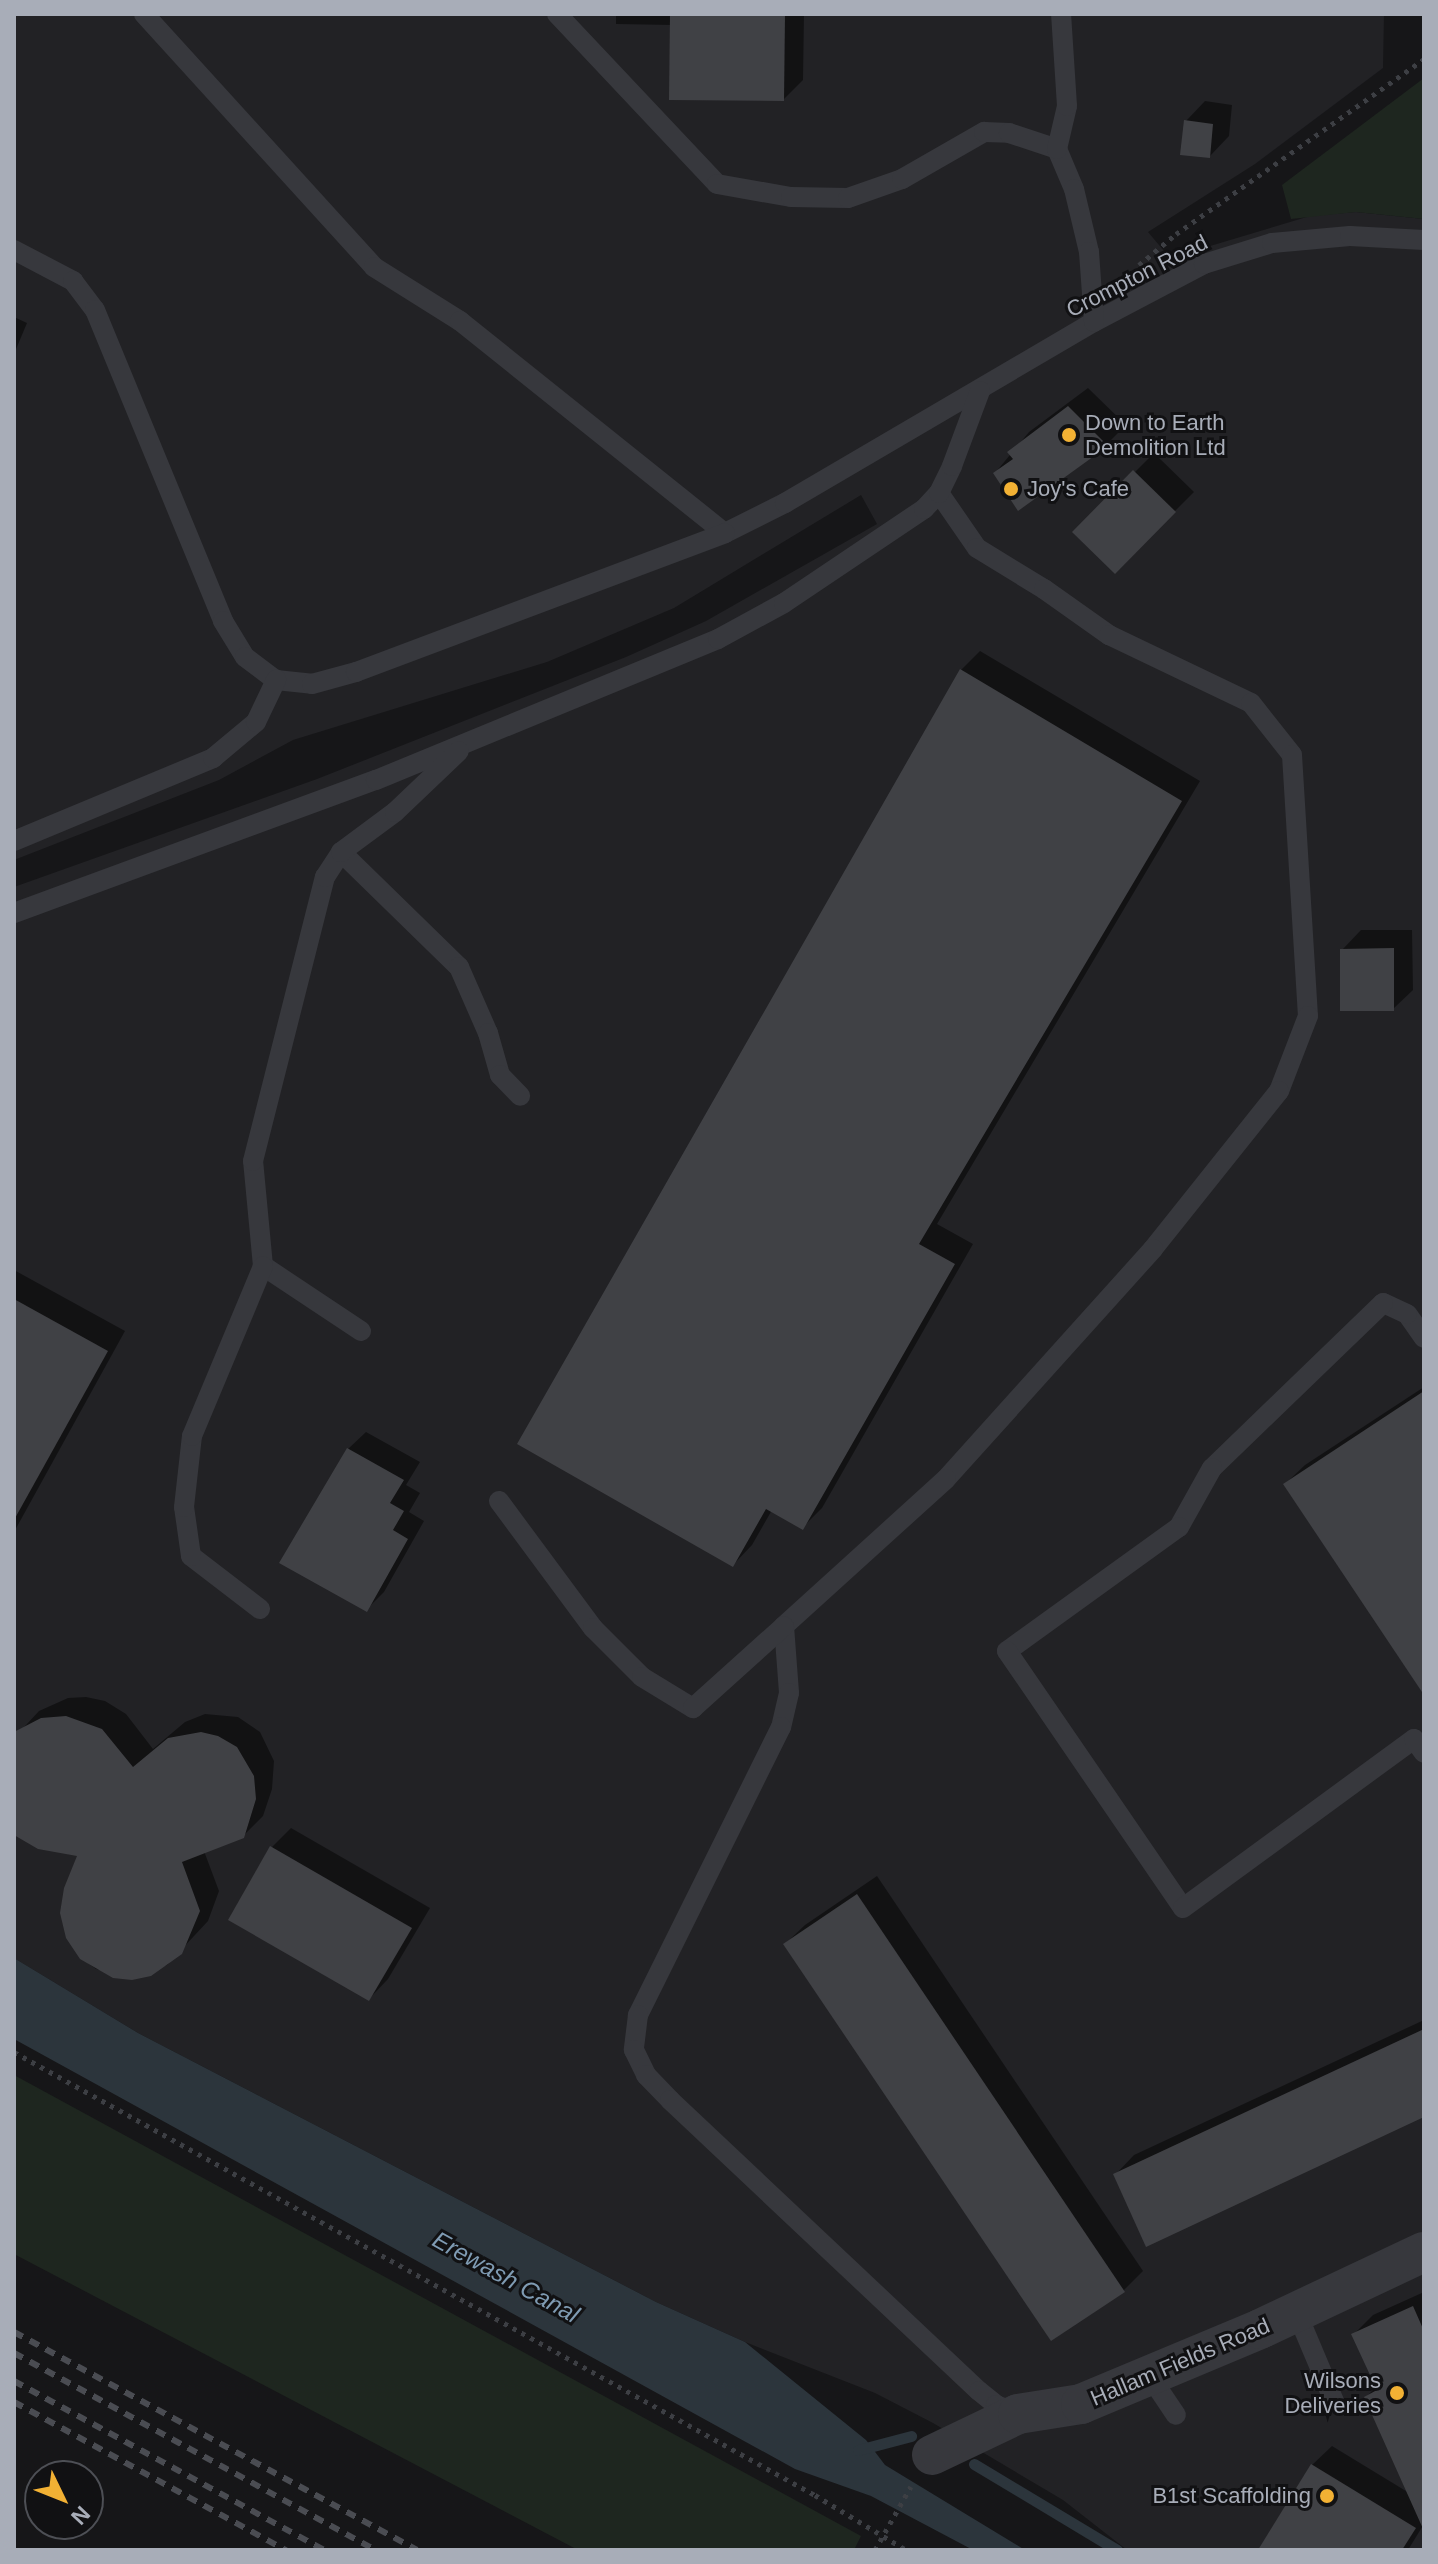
<!DOCTYPE html>
<style>
body{margin:0}
#map{position:relative;width:1438px;height:2564px;overflow:hidden;background:#161618;font-family:Helvetica,sans-serif}
div>[style]{position:absolute}
.built>*{inset:0;background:#222225}
.green>*{inset:0;background:#1e261f}
.water>*{inset:0;background:#2c353c}
.shadow>*{inset:0;background:#0007}
.stream>*{height:11px;margin:-5.5px;padding:0 5.5px;transform-origin:5.5px;border-radius:5.5px;background:#2c353c}
.building>*{inset:0;background:#404145}
.path>*{height:5px;margin-top:-2.5px;transform-origin:0;background:repeating-linear-gradient(90deg,#3d3f44 0 4px,transparent 0 10px)}
.lane>*{height:20px;margin:-10px;padding:0 10px;transform-origin:10px;border-radius:10px;background:#37383d}
.street>*{height:40px;margin:-20px;padding:0 20px;transform-origin:20px;border-radius:20px;background:#37383d}
.rail>*{height:6px;margin-top:-3px;transform-origin:0;background:repeating-linear-gradient(90deg,#4a4c52 0 10px,transparent 0 18px)}
.dots>*{width:22px;height:22px;translate:-50% -50%;box-sizing:border-box;border:4px solid #111113;border-radius:50%}
span{translate:-50% -50%;white-space:nowrap;text-align:center;line-height:1.15;-webkit-text-stroke:6px #111113;paint-order:stroke}
.street-label{font-size:22px;color:#a8adb8}
.poi-label{font-size:22px;color:#a8adb8}
.left{translate:0 -50%;text-align:left}
.right{translate:-100% -50%;text-align:right}
.water-label{font-size:24px;color:#7f9bb3;font-style:italic}
.frame{position:absolute;inset:0;border:16px solid #a8adb8;pointer-events:none}
.north{position:absolute;left:24px;top:2460px;width:80px;height:80px;box-sizing:border-box;background:#111113;border:2px solid #4d4f55;border-radius:50%;rotate:133deg;font-size:22px;font-weight:700;line-height:32px;text-align:center;color:#a8adb8}
.north::after{content:'';display:block;margin:auto;width:28px;height:36px;background:#f2b134;clip-path:polygon(50% 0,100% 100%,50% 72%,0 100%)}
</style>
<div id="map">
<div class="built">
<i style="clip-path:polygon(14px 14px,1384px 14px,1383px 68px,1255px 164px,1148px 232px,1170px 258px,1310px 216px,1356px 212px,1424px 219px,1424px 2550px,1127px 2550px,1063px 2500px,933px 2423px,875px 2393px,745px 2342px,656px 2302px,138px 2033px,14px 1958px,14px 887px,317px 779px,626px 657px,706px 621px,877px 524px,861px 495px,674px 608px,547px 662px,293px 740px,219px 780px,14px 860px)"></i>
</div>
<div class="green">
<i style="clip-path:polygon(1424px 78px,1424px 219px,1356px 212px,1291px 219px,1282px 185px)"></i>
<i style="clip-path:polygon(14px 2075px,861px 2536px,854px 2550px,578px 2550px,14px 2254px)"></i>
</div>
<div class="water">
<i style="clip-path:polygon(14px 1958px,138px 2033px,656px 2302px,745px 2342px,866px 2440px,885px 2465px,1025px 2550px,973px 2550px,871px 2496px,795px 2469px,14px 2039px)"></i>
</div>
<div class="shadow">
<i style="clip-path:polygon(616px 14px,804px 14px,803px 80px,784px 99px,672px 25px,616px 24px)"></i>
<i style="clip-path:polygon(1205px 101px,1232px 105px,1229px 136px,1210px 156px,1186px 121px)"></i>
<i style="clip-path:polygon(14px 317px,27px 323px,14px 354px)"></i>
<i style="clip-path:polygon(1088px 388px,1126px 425px,1107px 444px,1019px 508px,995px 473px,1029px 432px)"></i>
<i style="clip-path:polygon(1154px 453px,1194px 492px,1115px 571px,1075px 532px)"></i>
<i style="clip-path:polygon(980px 651px,1200px 781px,937px 1224px,973px 1244px,822px 1508px,802px 1528px,772px 1510px,752px 1545px,733px 1565px,961px 670px)"></i>
<i style="clip-path:polygon(1361px 930px,1412px 930px,1413px 990px,1393px 1009px,1342px 950px)"></i>
<i style="clip-path:polygon(14px 1270px,125px 1331px,14px 1532px)"></i>
<i style="clip-path:polygon(1424px 1387px,1424px 1661px,1285px 1484px,1305px 1465px)"></i>
<i style="clip-path:polygon(366px 1432px,420px 1462px,406px 1485px,420px 1493px,409px 1512px,424px 1521px,384px 1592px,366px 1610px,348px 1449px)"></i>
<i style="clip-path:polygon(86px 1697px,105px 1701px,126px 1714px,153px 1749px,185px 1722px,205px 1714px,238px 1717px,260px 1732px,274px 1761px,272px 1789px,263px 1816px,243px 1836px,204px 1851px,219px 1891px,208px 1921px,167px 1965px,132px 1977px,96px 1969px,81px 1958px,80px 1854px,14px 1831px,14px 1738px,39px 1711px,68px 1698px)"></i>
<i style="clip-path:polygon(291px 1828px,430px 1908px,388px 1979px,369px 1999px,272px 1847px)"></i>
<i style="clip-path:polygon(877px 1876px,1143px 2271px,1124px 2290px,1051px 2339px,785px 1944px,805px 1925px)"></i>
<i style="clip-path:polygon(1424px 2020px,1424px 2115px,1115px 2175px,1134px 2155px)"></i>
<i style="clip-path:polygon(1424px 2292px,1424px 2482px,1366px 2397px,1377px 2386px,1354px 2334px,1373px 2315px)"></i>
<i style="clip-path:polygon(1332px 2446px,1424px 2502px,1424px 2524px,1408px 2550px,1260px 2550px,1312px 2465px)"></i>
</div>
<div class="stream">
<i style="left:858px;top:2450px;width:55px;rotate:-14.8deg"></i>
<i style="left:974px;top:2464px;width:167px;rotate:31deg"></i>
</div>
<div class="building">
<i style="clip-path:polygon(670px 14px,785px 14px,784px 101px,669px 100px)"></i>
<i style="clip-path:polygon(1184px 120px,1213px 124px,1210px 158px,1180px 155px)"></i>
<i style="clip-path:polygon(1068px 406px,1108px 446px,1018px 511px,993px 473px,1013px 459px,1007px 452px)"></i>
<i style="clip-path:polygon(1133px 470px,1176px 512px,1115px 574px,1072px 532px)"></i>
<i style="clip-path:polygon(960px 669px,1182px 801px,919px 1244px,955px 1264px,803px 1530px,766px 1509px,733px 1567px,517px 1444px)"></i>
<i style="clip-path:polygon(1394px 948px,1394px 1011px,1340px 1011px,1340px 949px)"></i>
<i style="clip-path:polygon(14px 1299px,108px 1351px,14px 1520px)"></i>
<i style="clip-path:polygon(1424px 1391px,1424px 1695px,1283px 1484px)"></i>
<i style="clip-path:polygon(347px 1448px,404px 1480px,390px 1503px,404px 1511px,393px 1530px,408px 1539px,367px 1612px,279px 1563px)"></i>
<i style="clip-path:polygon(66px 1716px,102px 1729px,133px 1767px,168px 1738px,201px 1732px,218px 1736px,237px 1747px,254px 1776px,256px 1799px,244px 1838px,182px 1862px,200px 1911px,182px 1954px,151px 1976px,132px 1980px,113px 1978px,80px 1959px,66px 1938px,60px 1913px,64px 1888px,77px 1856px,38px 1849px,14px 1835px,14px 1732px,41px 1718px)"></i>
<i style="clip-path:polygon(270px 1846px,412px 1928px,369px 2001px,228px 1920px)"></i>
<i style="clip-path:polygon(857px 1894px,1125px 2292px,1051px 2341px,783px 1944px)"></i>
<i style="clip-path:polygon(1424px 2029px,1424px 2117px,1146px 2247px,1113px 2174px)"></i>
<i style="clip-path:polygon(1413px 2306px,1424px 2331px,1424px 2531px,1364px 2397px,1377px 2390px,1351px 2334px)"></i>
<i style="clip-path:polygon(1311px 2464px,1416px 2528px,1402px 2550px,1258px 2550px)"></i>
</div>
<div class="path">
<i style="left:1139px;top:265px;width:48px;rotate:-40deg"></i>
<i style="left:1176px;top:234px;width:304px;rotate:-35.2deg"></i>
<i style="left:14px;top:2052px;width:915px;rotate:28.95deg"></i>
<i style="left:815px;top:2495px;width:106px;rotate:31.1deg"></i>
<i style="left:875px;top:2550px;width:73px;rotate:-60.6deg"></i>
</div>
<div class="lane">
<i style="left:144px;top:14px;width:342px;rotate:47.7deg"></i>
<i style="left:374px;top:267px;width:102px;rotate:32.1deg"></i>
<i style="left:460px;top:321px;width:339px;rotate:38.7deg"></i>
<i style="left:725px;top:533px;width:67px;rotate:-26.6deg"></i>
<i style="left:785px;top:503px;width:358px;rotate:-30.4deg"></i>
<i style="left:1094px;top:322px;width:124px;rotate:-27.8deg"></i>
<i style="left:1204px;top:264px;width:71px;rotate:-17.2deg"></i>
<i style="left:1272px;top:243px;width:78px;rotate:-5.1deg"></i>
<i style="left:1350px;top:236px;width:74px;rotate:3.1deg"></i>
<i style="left:557px;top:14px;width:233px;rotate:46.7deg"></i>
<i style="left:717px;top:184px;width:75px;rotate:10deg"></i>
<i style="left:791px;top:197px;width:57px;rotate:1deg"></i>
<i style="left:848px;top:198px;width:57px;rotate:-19.4deg"></i>
<i style="left:902px;top:179px;width:95px;rotate:-29.8deg"></i>
<i style="left:984px;top:132px;width:25px;rotate:2deg"></i>
<i style="left:1009px;top:133px;width:51px;rotate:18.4deg"></i>
<i style="left:1057px;top:149px;width:43px;rotate:67deg"></i>
<i style="left:1074px;top:189px;width:65px;rotate:76.6deg"></i>
<i style="left:1089px;top:252px;width:70px;rotate:85.9deg"></i>
<i style="left:1057px;top:149px;width:44px;rotate:-76.9deg"></i>
<i style="left:1067px;top:106px;width:92px;rotate:-93.7deg"></i>
<i style="left:14px;top:250px;width:67px;rotate:27.7deg"></i>
<i style="left:73px;top:281px;width:36px;rotate:53deg"></i>
<i style="left:95px;top:310px;width:336px;rotate:67.6deg"></i>
<i style="left:223px;top:621px;width:42px;rotate:58.6deg"></i>
<i style="left:245px;top:657px;width:39px;rotate:37deg"></i>
<i style="left:276px;top:680px;width:36px;rotate:6deg"></i>
<i style="left:312px;top:684px;width:46px;rotate:-15.3deg"></i>
<i style="left:356px;top:672px;width:394px;rotate:-20.6deg"></i>
<i style="left:939px;top:493px;width:67px;rotate:55.4deg"></i>
<i style="left:977px;top:548px;width:79px;rotate:31.5deg"></i>
<i style="left:1044px;top:589px;width:80px;rotate:35.3deg"></i>
<i style="left:1109px;top:635px;width:157px;rotate:25.6deg"></i>
<i style="left:1251px;top:703px;width:66px;rotate:51.7deg"></i>
<i style="left:1292px;top:755px;width:261px;rotate:86.5deg"></i>
<i style="left:1308px;top:1016px;width:80px;rotate:111.1deg"></i>
<i style="left:1279px;top:1091px;width:202px;rotate:128.6deg"></i>
<i style="left:1153px;top:1249px;width:309px;rotate:132deg"></i>
<i style="left:946px;top:1479px;width:219px;rotate:137.8deg"></i>
<i style="left:784px;top:1626px;width:67px;rotate:85.7deg"></i>
<i style="left:789px;top:1693px;width:35px;rotate:103deg"></i>
<i style="left:781px;top:1727px;width:322px;rotate:116.4deg"></i>
<i style="left:638px;top:2015px;width:35px;rotate:97deg"></i>
<i style="left:634px;top:2050px;width:28px;rotate:64deg"></i>
<i style="left:646px;top:2075px;width:35px;rotate:46deg"></i>
<i style="left:670px;top:2100px;width:424px;rotate:43.3deg"></i>
<i style="left:979px;top:2391px;width:22px;rotate:39deg"></i>
<i style="left:996px;top:2405px;width:24px;rotate:22deg"></i>
<i style="left:14px;top:841px;width:216px;rotate:-22.6deg"></i>
<i style="left:213px;top:758px;width:56px;rotate:-39.9deg"></i>
<i style="left:256px;top:722px;width:47px;rotate:-64.5deg"></i>
<i style="left:341px;top:852px;width:165px;rotate:44.3deg"></i>
<i style="left:459px;top:967px;width:72px;rotate:66.3deg"></i>
<i style="left:488px;top:1033px;width:44px;rotate:74.1deg"></i>
<i style="left:500px;top:1075px;width:29px;rotate:46deg"></i>
<i style="left:14px;top:913px;width:386px;rotate:-20.2deg"></i>
<i style="left:376px;top:780px;width:370px;rotate:-22.4deg"></i>
<i style="left:718px;top:639px;width:75px;rotate:-28.6deg"></i>
<i style="left:784px;top:603px;width:169px;rotate:-33.9deg"></i>
<i style="left:924px;top:509px;width:22px;rotate:-47deg"></i>
<i style="left:939px;top:493px;width:30px;rotate:-64deg"></i>
<i style="left:952px;top:466px;width:80px;rotate:-69.5deg"></i>
<i style="left:361px;top:1331px;width:118px;rotate:-146.4deg"></i>
<i style="left:263px;top:1266px;width:105px;rotate:-95.4deg"></i>
<i style="left:253px;top:1161px;width:293px;rotate:-75.8deg"></i>
<i style="left:325px;top:877px;width:30px;rotate:-57deg"></i>
<i style="left:341px;top:852px;width:67px;rotate:-36.5deg"></i>
<i style="left:395px;top:812px;width:88px;rotate:-43.6deg"></i>
<i style="left:1424px;top:1338px;width:29px;rotate:-125deg"></i>
<i style="left:1407px;top:1314px;width:26px;rotate:-155deg"></i>
<i style="left:1383px;top:1303px;width:238px;rotate:136deg"></i>
<i style="left:1212px;top:1468px;width:68px;rotate:119.2deg"></i>
<i style="left:1179px;top:1527px;width:212px;rotate:144.2deg"></i>
<i style="left:1007px;top:1651px;width:311px;rotate:55.6deg"></i>
<i style="left:1183px;top:1908px;width:286px;rotate:-36.2deg"></i>
<i style="left:1414px;top:1739px;width:17px;rotate:54deg"></i>
<i style="left:499px;top:1501px;width:158px;rotate:53.5deg"></i>
<i style="left:593px;top:1628px;width:69px;rotate:45deg"></i>
<i style="left:642px;top:1677px;width:60px;rotate:31.3deg"></i>
<i style="left:693px;top:1708px;width:122px;rotate:-42deg"></i>
<i style="left:260px;top:1609px;width:87px;rotate:-142.5deg"></i>
<i style="left:191px;top:1556px;width:49px;rotate:-98.1deg"></i>
<i style="left:184px;top:1507px;width:71px;rotate:-83.6deg"></i>
<i style="left:192px;top:1436px;width:184px;rotate:-67.3deg"></i>
<i style="left:1296px;top:2311px;width:98px;rotate:67.1deg"></i>
<i style="left:1149px;top:2375px;width:48px;rotate:56deg"></i>
</div>
<div class="street">
<i style="left:932px;top:2455px;width:95px;rotate:-25.5deg"></i>
<i style="left:1018px;top:2414px;width:64px;rotate:-9deg"></i>
<i style="left:1081px;top:2404px;width:194px;rotate:-22.7deg"></i>
<i style="left:1260px;top:2329px;width:181px;rotate:-25.2deg"></i>
</div>
<div class="rail">
<i style="left:14px;top:2332px;width:458px;rotate:28.4deg"></i>
<i style="left:14px;top:2353px;width:412px;rotate:28.6deg"></i>
<i style="left:14px;top:2381px;width:353px;rotate:28.6deg"></i>
<i style="left:14px;top:2402px;width:310px;rotate:28.6deg"></i>
</div>
<div class="dots">
<i style="left:1069px;top:435px;background:#f2b134"></i>
<i style="left:1011px;top:489px;background:#f2b134"></i>
<i style="left:1397px;top:2393px;background:#f2b134"></i>
<i style="left:1327px;top:2496px;background:#f2b134"></i>
</div>
<div class="street-label">
<span style="left:1137px;top:276px;rotate:-27deg">Crompton Road</span>
<span style="left:1180px;top:2362px;rotate:-23deg">Hallam Fields Road</span>
</div>
<div class="poi-label">
<span class="left" style="left:1085px;top:435px">Down to Earth<br>Demolition Ltd</span>
<span class="left" style="left:1027px;top:489px">Joy's Cafe</span>
<span class="right" style="left:1381px;top:2393px">Wilsons<br>Deliveries</span>
<span class="right" style="left:1311px;top:2496px">B1st Scaffolding</span>
</div>
<div class="water-label">
<span style="left:506px;top:2277px;rotate:29deg">Erewash Canal</span>
</div>
<div class="frame"></div>
<div class="north">N</div>
</div>
